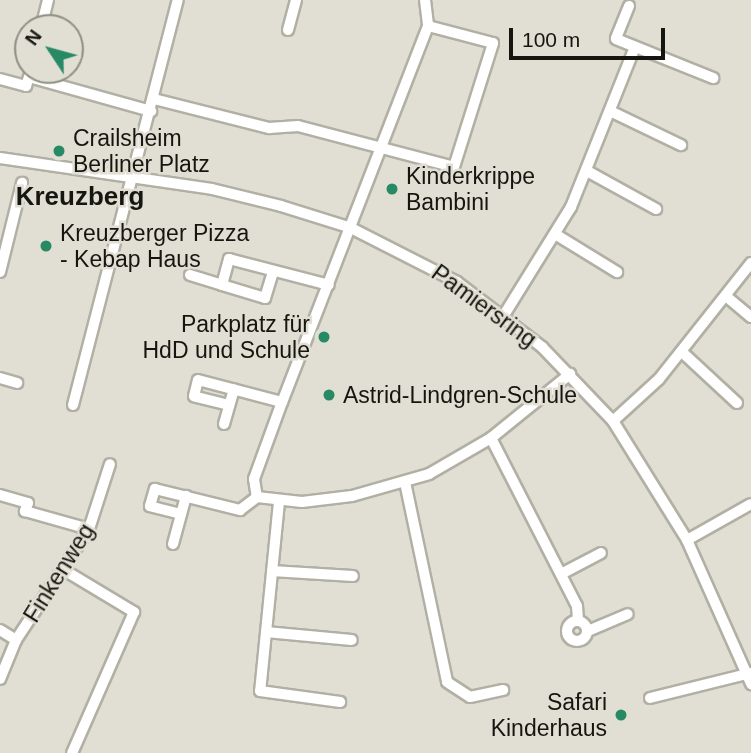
<!DOCTYPE html>
<meta charset="utf-8">
<style>
body{margin:0}
#map{position:relative;width:751px;height:753px;overflow:hidden;background:#e1dfd3;font-family:Arial,sans-serif}
div>[style]{position:absolute}
.roads{filter:drop-shadow(2px 0 #b2b0a4) drop-shadow(-2px 0 #b2b0a4) drop-shadow(0 2px #b2b0a4) drop-shadow(0 -2px #b2b0a4)}
.street>*{height:10px;margin:-5px;padding:0 5px;transform-origin:5px;border-radius:5px;background:#fff}
.street>.ring{margin:-5px;padding:0;box-sizing:content-box;background:none;border:10px solid #fff;border-radius:50%}
.dots>*{width:19px;height:19px;translate:-50% -50%;box-sizing:border-box;border:4px solid #e1dfd3;border-radius:50%}
span{translate:-50% -50%;white-space:nowrap;text-align:center;line-height:1.15;-webkit-text-stroke:5px #e1dfd3;paint-order:stroke}
.poi-label{font-size:23px;color:#161611}
.left{translate:0 -50%;text-align:left}
.right{translate:-100% -50%;text-align:right}
.street-label{font-size:23px;color:#161611}
.quarter-label{font-size:26px;color:#161611;font-weight:700}
.north{position:absolute;left:14px;top:14px;width:70px;height:70px;box-sizing:border-box;background:#e1dfd3;border:2px solid #908f85;border-radius:50%;rotate:306deg;font-size:19px;font-weight:700;line-height:28px;text-align:center;color:#161611}
.north::after{content:'';display:block;margin:auto;width:24px;height:32px;background:#278a64;clip-path:polygon(50% 0,100% 100%,50% 72%,0 100%)}
.scale{position:absolute;left:509px;top:28px;width:156px;height:32px;box-sizing:border-box;border:4px solid #161611;border-top:0;padding-left:9px;font-size:21px;line-height:24px;white-space:nowrap;color:#161611;-webkit-text-stroke:5px #e1dfd3;paint-order:stroke}
</style>
<div id="map">
<div class="roads">
<div class="street">
<i style="left:425px;top:0;width:26px;rotate:83deg"></i>
<i style="left:428px;top:26px;width:403px;rotate:111.2deg"></i>
<i style="left:282px;top:402px;width:82px;rotate:110deg"></i>
<i style="left:254px;top:479px;width:18px;rotate:81deg"></i>
<i style="left:257px;top:497px;width:45px;rotate:6.3deg"></i>
<i style="left:302px;top:502px;width:50px;rotate:-6.8deg"></i>
<i style="left:352px;top:496px;width:80px;rotate:-15.9deg"></i>
<i style="left:429px;top:474px;width:72px;rotate:-30.1deg"></i>
<i style="left:491px;top:438px;width:102px;rotate:-39deg"></i>
<i style="left:629px;top:6px;width:35px;rotate:112deg"></i>
<i style="left:616px;top:39px;width:105px;rotate:21.9deg"></i>
<i style="left:41px;top:28px;width:29px;rotate:-76deg"></i>
<i style="left:288px;top:30px;width:31px;rotate:-75deg"></i>
<i style="left:0;top:79px;width:27px;rotate:15deg"></i>
<i style="left:26px;top:86px;width:9px;rotate:-72deg"></i>
<i style="left:29px;top:77px;width:127px;rotate:15.6deg"></i>
<i style="left:154px;top:99px;width:119px;rotate:14.2deg"></i>
<i style="left:269px;top:128px;width:29px;rotate:-4deg"></i>
<i style="left:298px;top:126px;width:161px;rotate:14.7deg"></i>
<i style="left:454px;top:167px;width:130px;rotate:-72.5deg"></i>
<i style="left:493px;top:43px;width:67px;rotate:-165.3deg"></i>
<i style="left:610px;top:111px;width:79px;rotate:25.6deg"></i>
<i style="left:0;top:158px;width:214px;rotate:8.3deg"></i>
<i style="left:212px;top:189px;width:71px;rotate:13.8deg"></i>
<i style="left:281px;top:206px;width:73px;rotate:17.4deg"></i>
<i style="left:351px;top:228px;width:119px;rotate:27deg"></i>
<i style="left:457px;top:282px;width:107px;rotate:37.4deg"></i>
<i style="left:542px;top:347px;width:103px;rotate:46.2deg"></i>
<i style="left:613px;top:421px;width:140px;rotate:58.1deg"></i>
<i style="left:687px;top:540px;width:158px;rotate:66deg"></i>
<i style="left:587px;top:171px;width:79px;rotate:28.8deg"></i>
<i style="left:555px;top:234px;width:73px;rotate:31.5deg"></i>
<i style="left:0;top:272px;width:92px;rotate:-76.1deg"></i>
<i style="left:190px;top:275px;width:34px;rotate:17deg"></i>
<i style="left:222px;top:285px;width:27px;rotate:-75deg"></i>
<i style="left:229px;top:259px;width:103px;rotate:14.6deg"></i>
<i style="left:222px;top:285px;width:45px;rotate:16.8deg"></i>
<i style="left:265px;top:298px;width:28px;rotate:-73deg"></i>
<i style="left:727px;top:297px;width:31px;rotate:40deg"></i>
<i style="left:504px;top:315px;width:127px;rotate:-58.2deg"></i>
<i style="left:571px;top:207px;width:172px;rotate:-68.2deg"></i>
<i style="left:682px;top:352px;width:75px;rotate:42.8deg"></i>
<i style="left:0;top:378px;width:18px;rotate:16deg"></i>
<i style="left:73px;top:405px;width:418px;rotate:-75.5deg"></i>
<i style="left:229px;top:405px;width:36px;rotate:-166deg"></i>
<i style="left:194px;top:396px;width:16px;rotate:-76deg"></i>
<i style="left:198px;top:380px;width:87px;rotate:14.7deg"></i>
<i style="left:613px;top:421px;width:62px;rotate:-42.4deg"></i>
<i style="left:659px;top:379px;width:148px;rotate:-51.6deg"></i>
<i style="left:224px;top:424px;width:36px;rotate:-74deg"></i>
<i style="left:491px;top:438px;width:189px;rotate:62.9deg"></i>
<i style="left:577px;top:606px;width:14px;rotate:86deg"></i>
<i style="left:405px;top:482px;width:204px;rotate:78.1deg"></i>
<i style="left:447px;top:682px;width:27px;rotate:33deg"></i>
<i style="left:470px;top:697px;width:34px;rotate:-12deg"></i>
<i style="left:0;top:495px;width:29px;rotate:16deg"></i>
<i style="left:28px;top:503px;width:9px;rotate:111deg"></i>
<i style="left:25px;top:511px;width:66px;rotate:15.7deg"></i>
<i style="left:279px;top:502px;width:190px;rotate:95.7deg"></i>
<i style="left:260px;top:691px;width:81px;rotate:7.8deg"></i>
<i style="left:181px;top:514px;width:32px;rotate:-166deg"></i>
<i style="left:150px;top:506px;width:18px;rotate:-74deg"></i>
<i style="left:155px;top:489px;width:88px;rotate:13.9deg"></i>
<i style="left:240px;top:510px;width:21px;rotate:-37deg"></i>
<i style="left:687px;top:540px;width:73px;rotate:-29.4deg"></i>
<i style="left:173px;top:544px;width:50px;rotate:-74.8deg"></i>
<i style="left:64px;top:570px;width:82px;rotate:31deg"></i>
<i style="left:134px;top:612px;width:154px;rotate:113.7deg"></i>
<i style="left:272px;top:571px;width:81px;rotate:3.5deg"></i>
<i style="left:561px;top:574px;width:45px;rotate:-27.7deg"></i>
<i class="ring" style="left:567px;top:621px;width:10px;height:10px"></i>
<i style="left:0;top:630px;width:19px;rotate:32deg"></i>
<i style="left:588px;top:631px;width:43px;rotate:-23deg"></i>
<i style="left:266px;top:632px;width:86px;rotate:5.3deg"></i>
<i style="left:0;top:679px;width:42px;rotate:-67.7deg"></i>
<i style="left:16px;top:640px;width:133px;rotate:-56.7deg"></i>
<i style="left:89px;top:529px;width:68px;rotate:-72.1deg"></i>
<i style="left:650px;top:698px;width:104px;rotate:-13.9deg"></i>
</div>
</div>
<div class="dots">
<i style="left:59px;top:151px;background:#278a64"></i>
<i style="left:392px;top:189px;background:#278a64"></i>
<i style="left:46px;top:246px;background:#278a64"></i>
<i style="left:324px;top:337px;background:#278a64"></i>
<i style="left:329px;top:395px;background:#278a64"></i>
<i style="left:621px;top:715px;background:#278a64"></i>
</div>
<div class="poi-label">
<span class="left" style="left:73px;top:151px">Crailsheim<br>Berliner Platz</span>
<span class="left" style="left:406px;top:189px">Kinderkrippe<br>Bambini</span>
<span class="left" style="left:60px;top:246px">Kreuzberger Pizza<br>- Kebap Haus</span>
<span class="right" style="left:310px;top:337px">Parkplatz für<br>HdD und Schule</span>
<span class="left" style="left:343px;top:395px">Astrid-Lindgren-Schule</span>
<span class="right" style="left:607px;top:715px">Safari<br>Kinderhaus</span>
</div>
<div class="street-label">
<span style="left:484px;top:306px;rotate:36deg">Pamiersring</span>
<span style="left:59px;top:573px;rotate:-58deg">Finkenweg</span>
</div>
<div class="quarter-label">
<span style="left:80px;top:197px">Kreuzberg</span>
</div>
<div class="north">N</div>
<div class="scale">100 m</div>
</div>
